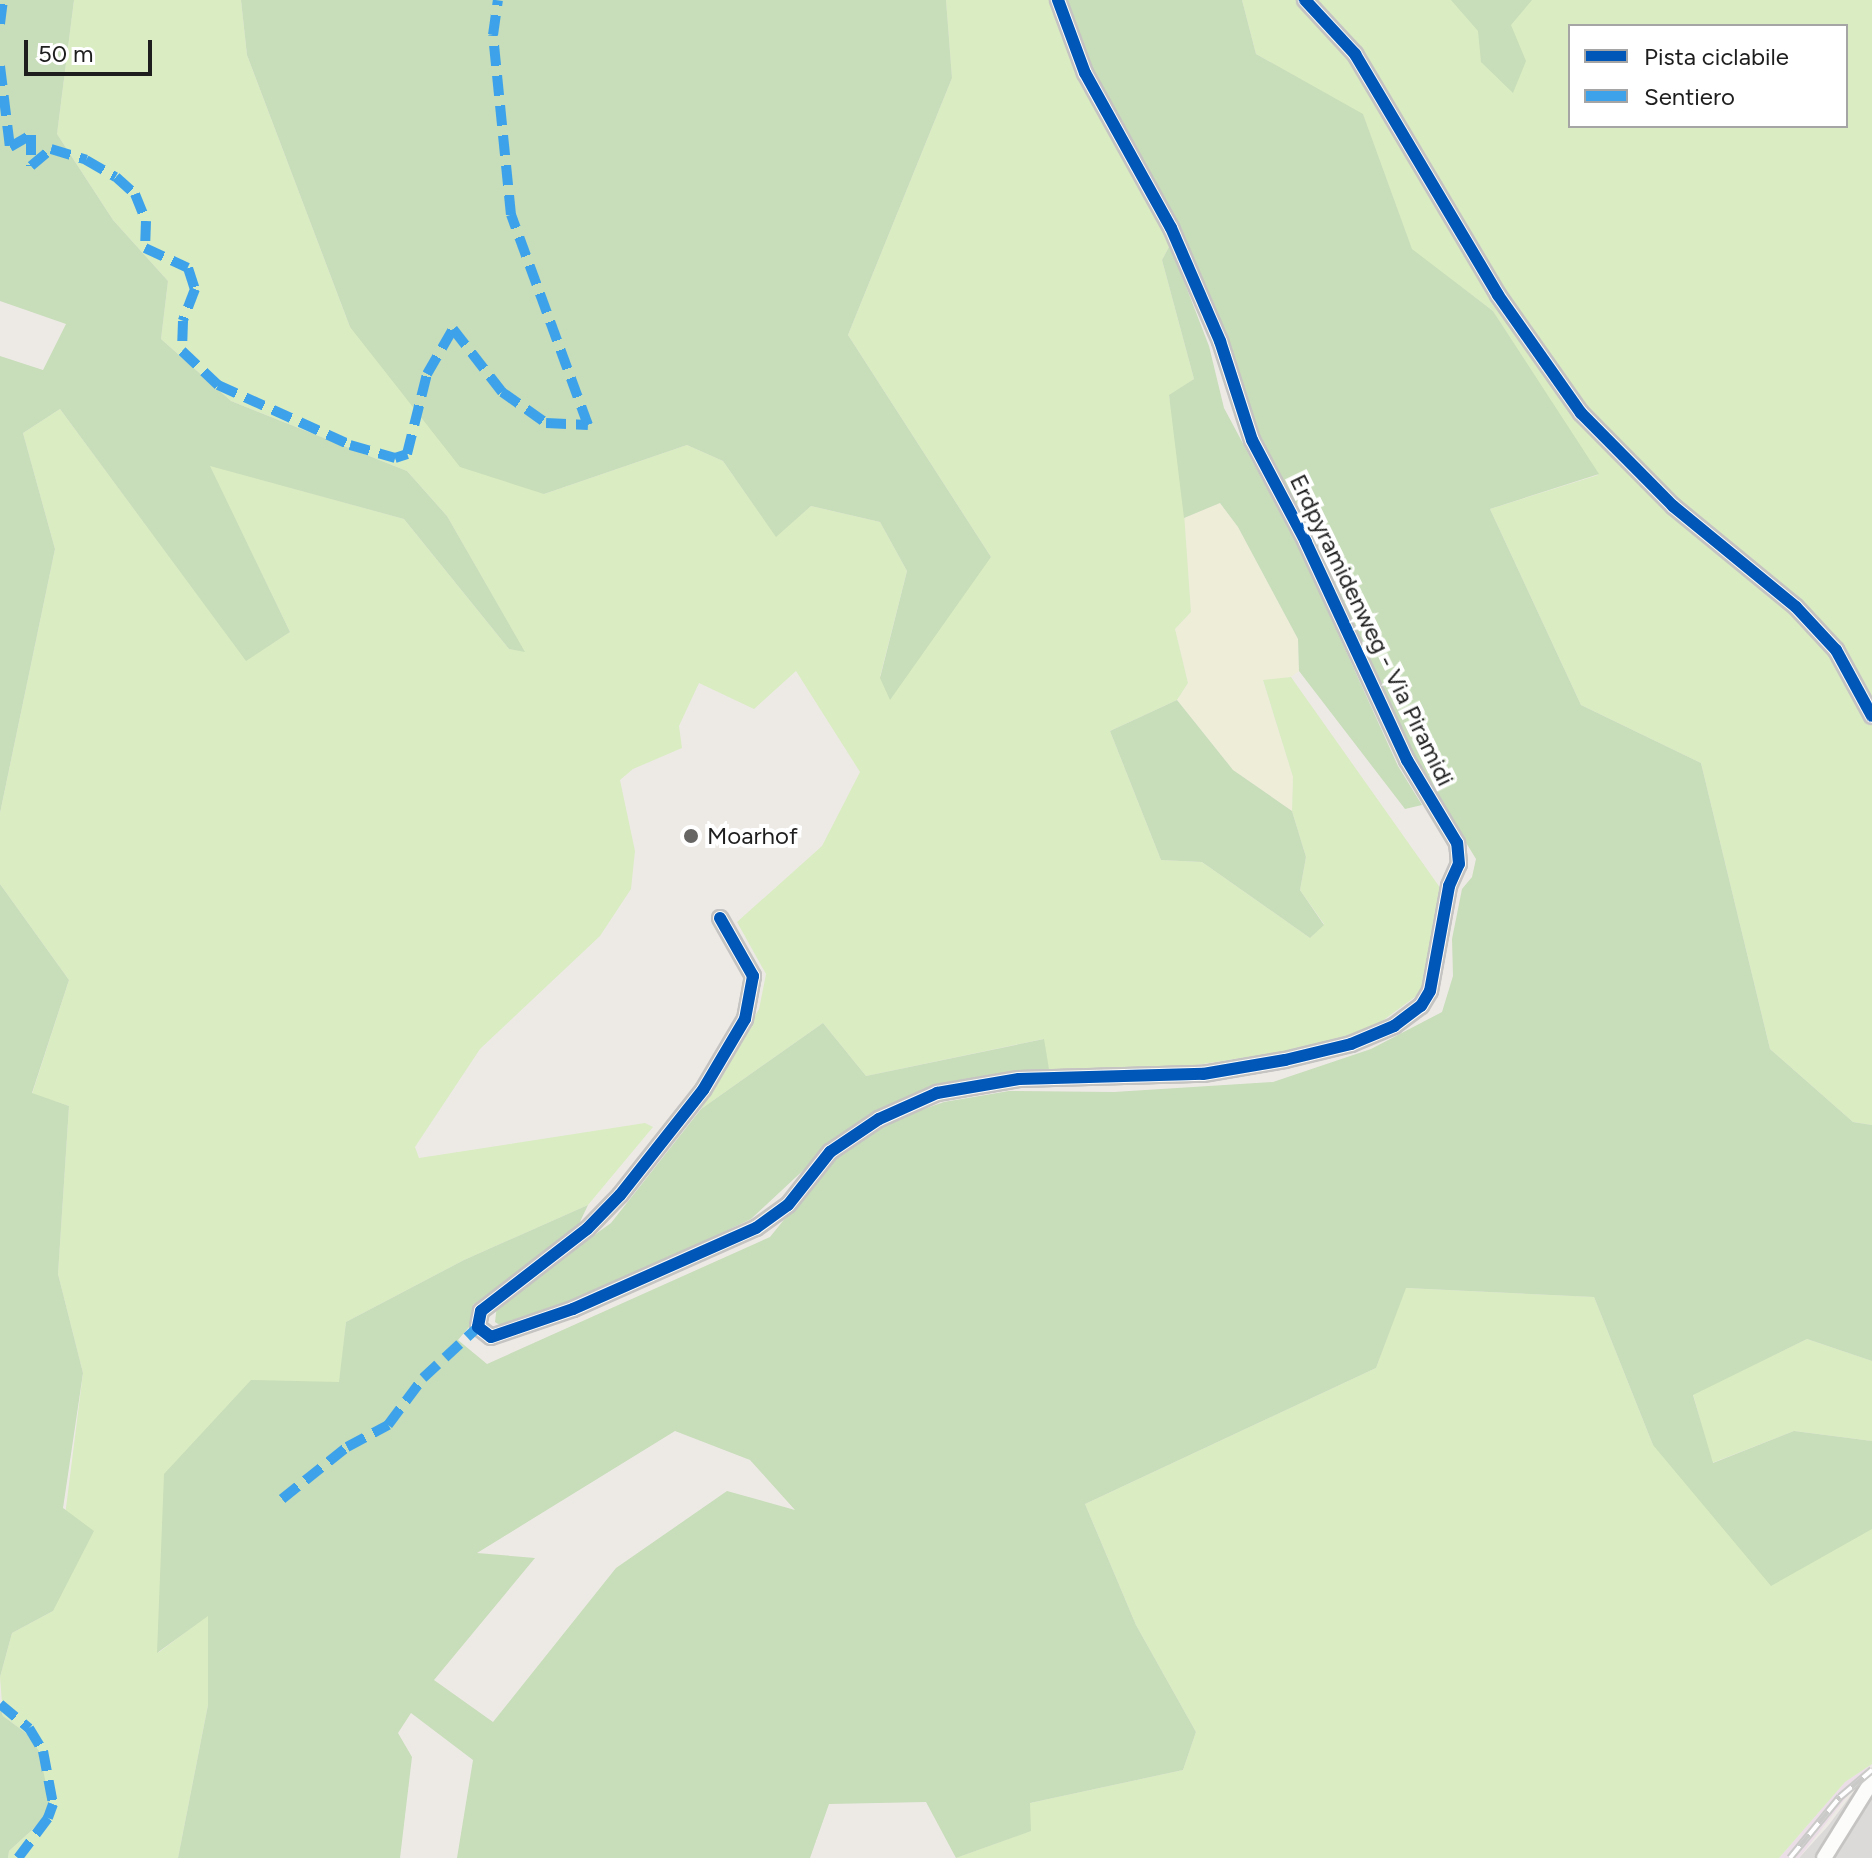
<!DOCTYPE html>
<style>
body{margin:0}
#map{position:relative;width:1872px;height:1858px;overflow:hidden;background:#edeae6;font-family:Figtree,sans-serif}
div>[style]{position:absolute}
.residential>*{inset:0;background:#dcdad8}
.industrial>*{inset:0;background:#ebdee6}
.farmland>*{inset:0;background:#eeedd8}
.grass>*{inset:0;background:#daecc2}
.forest>*{inset:0;background:#c8ddb9}
.roads{filter:drop-shadow(2px 0 #c5c4c2) drop-shadow(-2px 0 #c5c4c2) drop-shadow(0 2px #c5c4c2) drop-shadow(0 -2px #c5c4c2)}
.minor>*{height:14px;margin:-7px;padding:0 7px;transform-origin:7px;border-radius:7px;background:#fcfcfb}
.rail>*{height:8px;margin-top:-4px;transform-origin:0;background:repeating-linear-gradient(90deg,#fff 0 15px,#cacac9 0 30px);box-sizing:border-box;border-block:2px solid #cacac9}
.quiet>*{height:10px;margin-top:-5px;transform-origin:0;background:repeating-linear-gradient(90deg,#3da2ea 0 20px,transparent 0 30px)}
.cycleway>*{height:12px;margin:-6px;padding:0 6px;transform-origin:6px;border-radius:6px;background:#0057b8}
.dots>*{width:22px;height:22px;translate:-50% -50%;box-sizing:border-box;border:4px solid #fff;border-radius:50%}
span{translate:-50% -50%;white-space:nowrap;text-align:center;line-height:1.15;-webkit-text-stroke:8px #fff;paint-order:stroke}
.street-label{font-size:24px;color:#1e1e1e}
.poi-label{font-size:24px;color:#1e1e1e}
.left{translate:0 -50%;text-align:left}
.legend{position:absolute;left:1568px;top:24px;width:280px;height:104px;box-sizing:border-box;background:#fff;border:2px solid #a5a5a5;margin:0;padding:10px 14px;list-style:none;font-size:24px;color:#1e1e1e}
.legend li{display:flex;align-items:center;gap:16px;height:40px}
.legend b{width:40px;border:2px solid #a5a5a5}
.scale{position:absolute;left:24px;top:40px;width:128px;height:36px;box-sizing:border-box;border:4px solid #1e1e1e;border-top:0;padding-left:10px;font-size:24px;line-height:28px;white-space:nowrap;color:#1e1e1e;-webkit-text-stroke:6px #fff;paint-order:stroke}
</style>
<div id="map">
<div class="residential">
<i style="clip-path:polygon(1872px 1767px,1872px 1858px,1799px 1858px,1828px 1826px)"></i>
</div>
<div class="industrial">
<i style="clip-path:polygon(1872px 1764px,1799px 1858px,1779px 1858px,1845px 1782px)"></i>
</div>
<div class="farmland">
<i style="clip-path:polygon(1220px 503px,1238px 527px,1298px 639px,1299px 671px,1291px 677px,1263px 681px,1293px 777px,1292px 811px,1233px 770px,1177px 700px,1188px 683px,1175px 629px,1191px 612px,1184px 518px)"></i>
</div>
<div class="grass">
<i style="clip-path:polygon(74px 0,241px 0,247px 55px,350px 327px,544px 494px,687px 445px,723px 461px,776px 536px,811px 506px,880px 522px,907px 571px,880px 677px,991px 557px,848px 335px,952px 78px,946px 0,1049px 0,1080px 76px,1170px 245px,1162px 260px,1194px 379px,1169px 396px,1180px 456px,1191px 612px,1175px 629px,1188px 683px,1177px 700px,1110px 731px,1161px 860px,1202px 862px,1310px 938px,1324px 924px,1300px 890px,1306px 857px,1292px 811px,1293px 777px,1263px 680px,1291px 677px,1441px 889px,1423px 991px,1370px 1030px,1325px 1045px,1177px 1068px,1050px 1075px,1043px 1039px,866px 1076px,823px 1023px,701px 1109px,759px 1009px,766px 974px,737px 922px,822px 846px,860px 772px,796px 671px,754px 709px,699px 683px,679px 726px,682px 748px,633px 769px,620px 780px,635px 851px,631px 889px,600px 936px,480px 1049px,415px 1147px,419px 1158px,645px 1123px,653px 1127px,588px 1205px,464px 1260px,346px 1322px,340px 1382px,158px 1653px,208px 1615px,208px 1705px,178px 1858px,8px 1858px,9px 1851px,44px 1819px,26px 1733px,3px 1716px,0 1677px,12px 1633px,53px 1611px,83px 1373px,58px 1274px,69px 1106px,32px 1094px,69px 980px,0 884px,0 813px,55px 549px,23px 433px,60px 409px,246px 660px,290px 632px,209px 465px,404px 519px,509px 649px,524px 651px,447px 516px,407px 471px,231px 401px,161px 339px,168px 281px,113px 220px,57px 134px)"></i>
<i style="clip-path:polygon(evenodd,1242px 0,1872px 0,1872px 1125px,1853px 1122px,1770px 1049px,1701px 763px,1581px 705px,1490px 509px,1598px 475px,1493px 311px,1412px 250px,1363px 115px,1256px 54px,1242px 0,1570px 26px,1846px 26px,1846px 126px,1570px 126px,1570px 26px)"></i>
<i style="clip-path:polygon(1405px 1288px,1594px 1297px,1653px 1445px,1872px 1529px,1872px 1764px,1845px 1782px,1779px 1858px,956px 1858px,1030px 1831px,1030px 1803px,1183px 1770px,1196px 1732px,1136px 1625px,1085px 1504px,1376px 1368px)"></i>
<i style="clip-path:polygon(1807px 1339px,1872px 1361px,1872px 1441px,1794px 1431px,1712px 1463px,1693px 1394px)"></i>
</div>
<div class="forest">
<i style="clip-path:polygon(0 0,74px 0,57px 134px,113px 220px,168px 281px,161px 339px,231px 401px,407px 471px,447px 516px,525px 652px,509px 649px,404px 519px,210px 466px,290px 632px,246px 661px,60px 409px,23px 433px,55px 549px,0 813px,0 356px,43px 370px,66px 324px,0 301px)"></i>
<i style="clip-path:polygon(241px 0,946px 0,952px 78px,848px 335px,991px 557px,890px 700px,880px 678px,907px 571px,880px 522px,811px 506px,776px 537px,723px 461px,687px 445px,544px 494px,460px 467px,350px 327px,247px 55px)"></i>
<i style="clip-path:polygon(evenodd,1066px 0,1242px 0,1256px 54px,1363px 114px,1412px 249px,1493px 311px,1599px 474px,1490px 509px,1581px 705px,1701px 763px,1770px 1049px,1853px 1122px,1872px 1125px,1872px 1361px,1807px 1339px,1693px 1395px,1713px 1463px,1794px 1431px,1872px 1441px,1872px 1529px,1771px 1586px,1653px 1445px,1594px 1297px,1406px 1288px,1376px 1368px,1085px 1504px,1136px 1625px,1196px 1732px,1183px 1770px,1030px 1803px,1031px 1831px,956px 1858px,926px 1802px,829px 1804px,810px 1858px,457px 1858px,473px 1760px,411px 1713px,398px 1733px,412px 1757px,400px 1858px,178px 1858px,208px 1705px,208px 1616px,157px 1653px,164px 1474px,251px 1380px,339px 1382px,346px 1322px,464px 1260px,588px 1205px,578px 1226px,473px 1305px,469px 1327px,458px 1340px,487px 1364px,770px 1237px,834px 1158px,881px 1124px,944px 1102px,1009px 1091px,1114px 1092px,1273px 1082px,1371px 1049px,1442px 1012px,1453px 976px,1452px 939px,1462px 889px,1472px 877px,1476px 859px,1412px 754px,1318px 547px,1241px 400px,1226px 337px,1088px 65px,1066px 0,675px 1431px,750px 1460px,795px 1510px,727px 1491px,616px 1568px,493px 1722px,434px 1680px,535px 1558px,477px 1553px,675px 1431px)"></i>
<i style="clip-path:polygon(1451px 0,1532px 0,1511px 25px,1526px 61px,1513px 93px,1481px 62px,1478px 31px)"></i>
<i style="clip-path:polygon(1170px 245px,1209px 346px,1224px 408px,1301px 552px,1398px 766px,1422px 805px,1405px 809px,1299px 671px,1298px 639px,1238px 527px,1220px 503px,1184px 518px,1169px 395px,1194px 379px,1162px 260px)"></i>
<i style="clip-path:polygon(1177px 700px,1233px 770px,1292px 811px,1306px 857px,1300px 890px,1324px 925px,1310px 938px,1202px 862px,1161px 860px,1110px 731px)"></i>
<i style="clip-path:polygon(0 884px,69px 980px,32px 1093px,69px 1106px,58px 1274px,83px 1373px,63px 1508px,94px 1531px,53px 1611px,12px 1633px,0 1677px)"></i>
<i style="clip-path:polygon(823px 1023px,866px 1076px,1044px 1039px,1050px 1075px,1016px 1072px,935px 1087px,826px 1149px,751px 1219px,574px 1303px,503px 1327px,495px 1322px,497px 1305px,611px 1223px,701px 1109px)"></i>
<i style="clip-path:polygon(0 1704px,3px 1716px,26px 1733px,39px 1751px,50px 1803px,44px 1819px,9px 1851px,8px 1858px,0 1858px)"></i>
</div>
<div class="roads">
<div class="minor">
<i style="left:1305px;top:0;width:74px;rotate:47.2deg"></i>
<i style="left:1355px;top:54px;width:280px;rotate:59.3deg"></i>
<i style="left:1498px;top:295px;width:144px;rotate:54.9deg"></i>
<i style="left:1581px;top:413px;width:131px;rotate:45.3deg"></i>
<i style="left:1673px;top:506px;width:159px;rotate:39.4deg"></i>
<i style="left:1796px;top:607px;width:59px;rotate:47.1deg"></i>
<i style="left:1836px;top:650px;width:75px;rotate:61.4deg"></i>
<i style="left:720px;top:918px;width:67px;rotate:60.4deg"></i>
<i style="left:753px;top:976px;width:44px;rotate:100.5deg"></i>
<i style="left:745px;top:1019px;width:82px;rotate:120.6deg"></i>
<i style="left:703px;top:1090px;width:134px;rotate:128.3deg"></i>
<i style="left:620px;top:1195px;width:47px;rotate:134.1deg"></i>
<i style="left:587px;top:1229px;width:134px;rotate:142.3deg"></i>
<i style="left:481px;top:1311px;width:16px;rotate:101deg"></i>
<i style="left:478px;top:1327px;width:16px;rotate:38deg"></i>
<i style="left:491px;top:1337px;width:87px;rotate:-18.9deg"></i>
<i style="left:573px;top:1309px;width:200px;rotate:-23.9deg"></i>
<i style="left:756px;top:1228px;width:39px;rotate:-36deg"></i>
<i style="left:788px;top:1205px;width:68px;rotate:-51.6deg"></i>
<i style="left:830px;top:1152px;width:59px;rotate:-34deg"></i>
<i style="left:879px;top:1119px;width:64px;rotate:-24.1deg"></i>
<i style="left:937px;top:1093px;width:83px;rotate:-9.7deg"></i>
<i style="left:1019px;top:1079px;width:184px;rotate:-1.6deg"></i>
<i style="left:1203px;top:1074px;width:83px;rotate:-9.7deg"></i>
<i style="left:1285px;top:1060px;width:68px;rotate:-13.6deg"></i>
<i style="left:1351px;top:1044px;width:47px;rotate:-22.7deg"></i>
<i style="left:1394px;top:1026px;width:34px;rotate:-37deg"></i>
<i style="left:1421px;top:1006px;width:17px;rotate:-59deg"></i>
<i style="left:1430px;top:991px;width:107px;rotate:-79.7deg"></i>
<i style="left:1449px;top:886px;width:24px;rotate:-66deg"></i>
<i style="left:1459px;top:864px;width:21px;rotate:-95deg"></i>
<i style="left:1457px;top:843px;width:97px;rotate:-121.1deg"></i>
<i style="left:1407px;top:760px;width:240px;rotate:-114.9deg"></i>
<i style="left:1306px;top:542px;width:115px;rotate:-117.9deg"></i>
<i style="left:1252px;top:440px;width:104px;rotate:-107.9deg"></i>
<i style="left:1220px;top:341px;width:123px;rotate:-113.4deg"></i>
<i style="left:1171px;top:228px;width:177px;rotate:-119deg"></i>
<i style="left:1085px;top:73px;width:78px;rotate:-110.3deg"></i>
<i style="left:1824px;top:1858px;width:91px;rotate:-58.1deg"></i>
</div>
</div>
<div class="rail">
<i style="left:1790px;top:1858px;width:79px;rotate:-50.7deg"></i>
<i style="left:1840px;top:1797px;width:42px;rotate:-40.2deg"></i>
</div>
<div class="quiet">
<i style="left:0;top:24px;width:24px;rotate:-83deg"></i>
<i style="left:0;top:66px;width:82px;rotate:83deg"></i>
<i style="left:10px;top:147px;width:24px;rotate:-30deg"></i>
<i style="left:31px;top:135px;width:31px;rotate:90deg"></i>
<i style="left:31px;top:166px;width:26px;rotate:-40deg"></i>
<i style="left:51px;top:149px;width:37px;rotate:17deg"></i>
<i style="left:86px;top:160px;width:34px;rotate:30deg"></i>
<i style="left:116px;top:177px;width:25px;rotate:42deg"></i>
<i style="left:135px;top:194px;width:29px;rotate:68deg"></i>
<i style="left:146px;top:221px;width:27px;rotate:92deg"></i>
<i style="left:145px;top:248px;width:47px;rotate:24.9deg"></i>
<i style="left:188px;top:268px;width:22px;rotate:72deg"></i>
<i style="left:195px;top:289px;width:34px;rotate:111deg"></i>
<i style="left:183px;top:321px;width:30px;rotate:92deg"></i>
<i style="left:182px;top:351px;width:50px;rotate:43.4deg"></i>
<i style="left:218px;top:385px;width:145px;rotate:24.4deg"></i>
<i style="left:350px;top:445px;width:47px;rotate:16.1deg"></i>
<i style="left:395px;top:458px;width:13px;rotate:-18deg"></i>
<i style="left:407px;top:454px;width:82px;rotate:-76deg"></i>
<i style="left:427px;top:374px;width:52px;rotate:-60deg"></i>
<i style="left:453px;top:329px;width:80px;rotate:52.1deg"></i>
<i style="left:502px;top:392px;width:54px;rotate:35.2deg"></i>
<i style="left:546px;top:423px;width:42px;rotate:2.7deg"></i>
<i style="left:588px;top:425px;width:224px;rotate:-110.1deg"></i>
<i style="left:511px;top:215px;width:181px;rotate:-95.7deg"></i>
<i style="left:493px;top:35px;width:35px;rotate:-82deg"></i>
<i style="left:282px;top:1499px;width:83px;rotate:-38.7deg"></i>
<i style="left:347px;top:1447px;width:47px;rotate:-28.2deg"></i>
<i style="left:388px;top:1425px;width:59px;rotate:-53.3deg"></i>
<i style="left:423px;top:1378px;width:75px;rotate:-42.8deg"></i>
<i style="left:0;top:1704px;width:38px;rotate:40deg"></i>
<i style="left:29px;top:1728px;width:27px;rotate:59deg"></i>
<i style="left:43px;top:1751px;width:54px;rotate:79.3deg"></i>
<i style="left:53px;top:1804px;width:15px;rotate:110deg"></i>
<i style="left:48px;top:1818px;width:50px;rotate:126.9deg"></i>
</div>
<div class="cycleway">
<i style="left:1305px;top:0;width:74px;rotate:47.2deg"></i>
<i style="left:1355px;top:54px;width:280px;rotate:59.3deg"></i>
<i style="left:1498px;top:295px;width:144px;rotate:54.9deg"></i>
<i style="left:1581px;top:413px;width:131px;rotate:45.3deg"></i>
<i style="left:1673px;top:506px;width:159px;rotate:39.4deg"></i>
<i style="left:1796px;top:607px;width:59px;rotate:47.1deg"></i>
<i style="left:1836px;top:650px;width:75px;rotate:61.4deg"></i>
<i style="left:720px;top:918px;width:67px;rotate:60.4deg"></i>
<i style="left:753px;top:976px;width:44px;rotate:100.5deg"></i>
<i style="left:745px;top:1019px;width:82px;rotate:120.6deg"></i>
<i style="left:703px;top:1090px;width:134px;rotate:128.3deg"></i>
<i style="left:620px;top:1195px;width:47px;rotate:134.1deg"></i>
<i style="left:587px;top:1229px;width:134px;rotate:142.3deg"></i>
<i style="left:481px;top:1311px;width:16px;rotate:101deg"></i>
<i style="left:478px;top:1327px;width:16px;rotate:38deg"></i>
<i style="left:491px;top:1337px;width:87px;rotate:-18.9deg"></i>
<i style="left:573px;top:1309px;width:200px;rotate:-23.9deg"></i>
<i style="left:756px;top:1228px;width:39px;rotate:-36deg"></i>
<i style="left:788px;top:1205px;width:68px;rotate:-51.6deg"></i>
<i style="left:830px;top:1152px;width:59px;rotate:-34deg"></i>
<i style="left:879px;top:1119px;width:64px;rotate:-24.1deg"></i>
<i style="left:937px;top:1093px;width:83px;rotate:-9.7deg"></i>
<i style="left:1019px;top:1079px;width:184px;rotate:-1.6deg"></i>
<i style="left:1203px;top:1074px;width:83px;rotate:-9.7deg"></i>
<i style="left:1285px;top:1060px;width:68px;rotate:-13.6deg"></i>
<i style="left:1351px;top:1044px;width:47px;rotate:-22.7deg"></i>
<i style="left:1394px;top:1026px;width:34px;rotate:-37deg"></i>
<i style="left:1421px;top:1006px;width:17px;rotate:-59deg"></i>
<i style="left:1430px;top:991px;width:107px;rotate:-79.7deg"></i>
<i style="left:1449px;top:886px;width:24px;rotate:-66deg"></i>
<i style="left:1459px;top:864px;width:21px;rotate:-95deg"></i>
<i style="left:1457px;top:843px;width:97px;rotate:-121.1deg"></i>
<i style="left:1407px;top:760px;width:240px;rotate:-114.9deg"></i>
<i style="left:1306px;top:542px;width:115px;rotate:-117.9deg"></i>
<i style="left:1252px;top:440px;width:104px;rotate:-107.9deg"></i>
<i style="left:1220px;top:341px;width:123px;rotate:-113.4deg"></i>
<i style="left:1171px;top:228px;width:177px;rotate:-119deg"></i>
<i style="left:1085px;top:73px;width:78px;rotate:-110.3deg"></i>
</div>
<div class="dots">
<i style="left:691px;top:836px;background:#666564"></i>
</div>
<div class="street-label">
<span style="left:1372px;top:630px;rotate:64deg">Erdpyramidenweg - Via Piramidi</span>
</div>
<div class="poi-label">
<span class="left" style="left:707px;top:836px">Moarhof</span>
</div>
<ul class="legend">
<li><b style="height:10px;background:#0057b8"></b>Pista ciclabile</li>
<li><b style="height:10px;background:#3da2ea"></b>Sentiero</li>
</ul>
<div class="scale">50 m</div>
</div>
